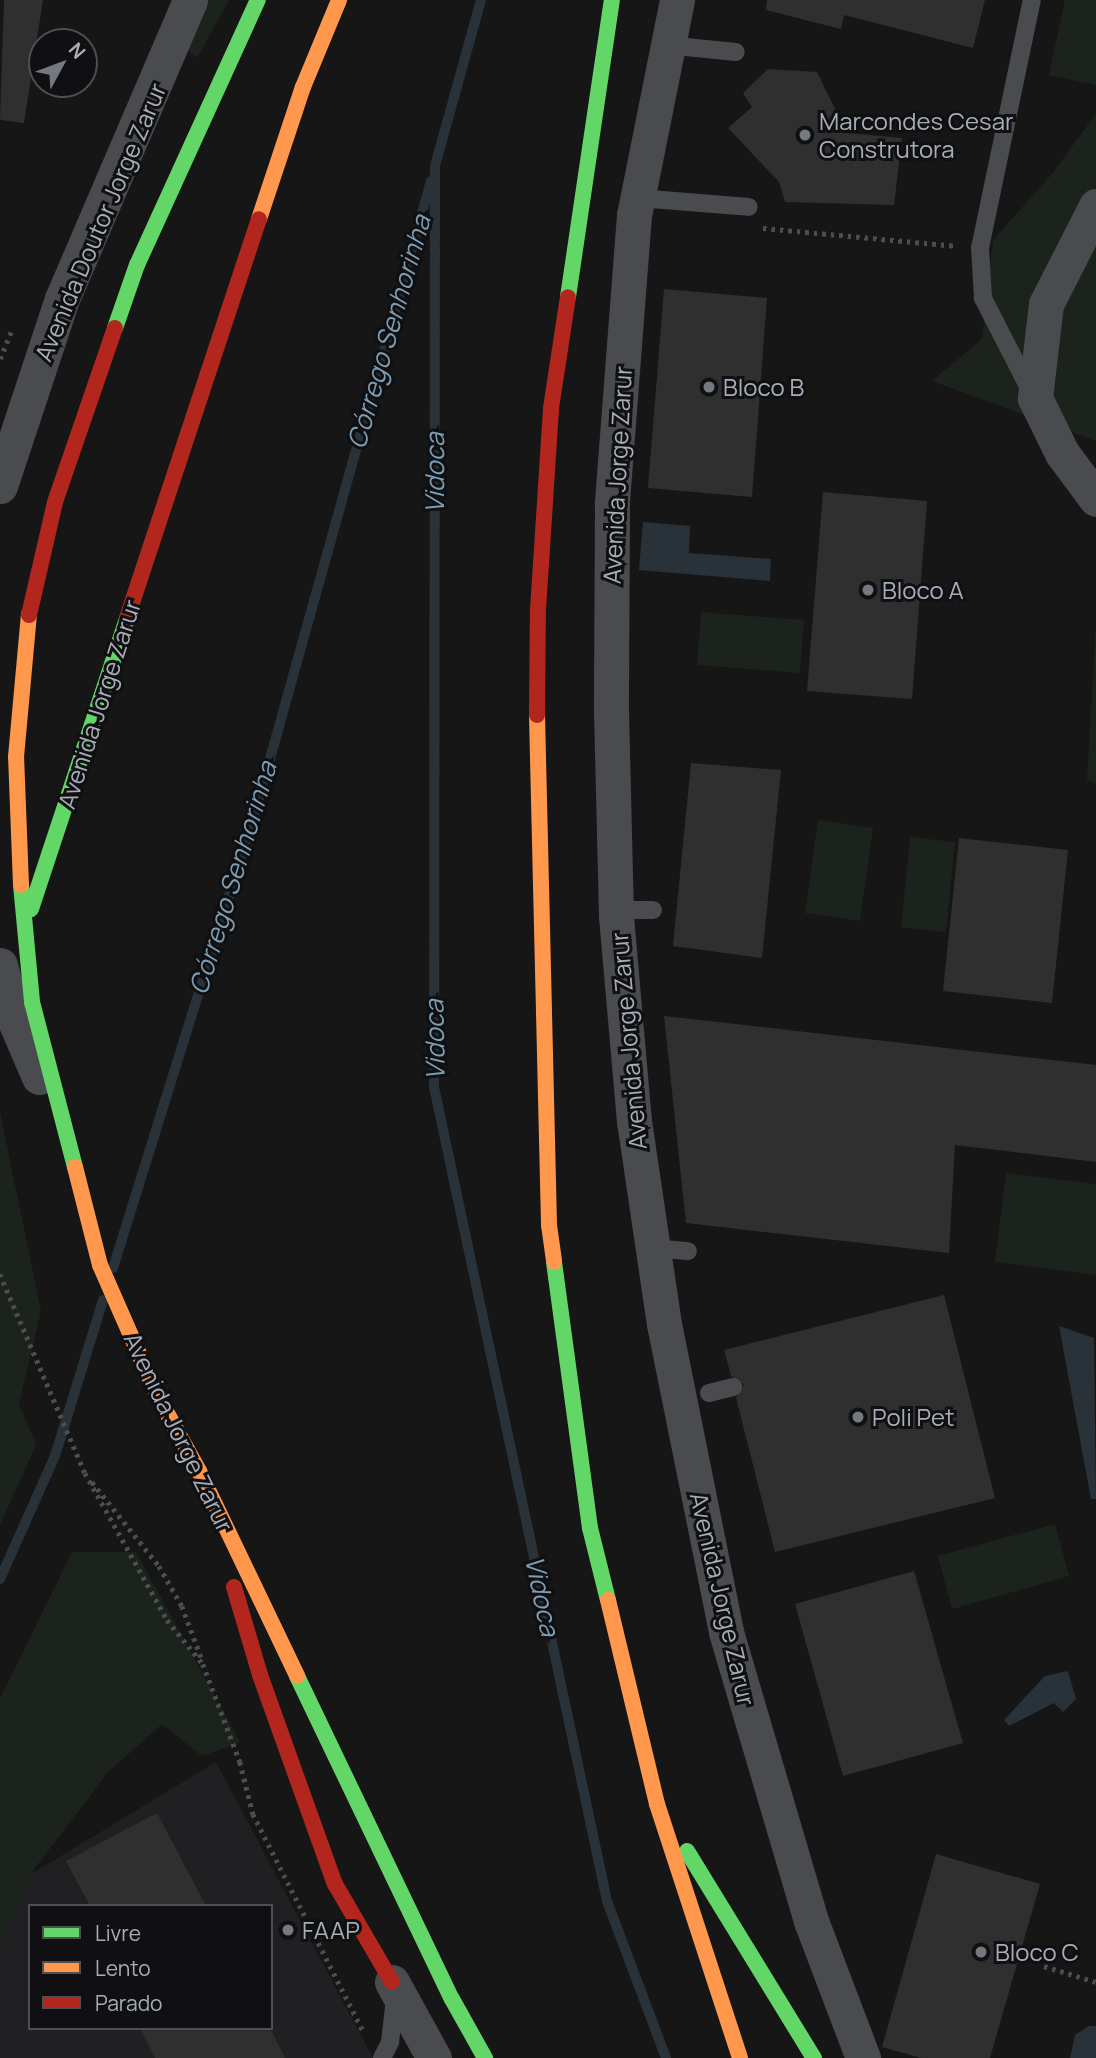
<!DOCTYPE html>
<meta charset="utf-8">
<style>
body{margin:0}
#map{position:relative;width:1096px;height:2058px;overflow:hidden;background:#161616;font-family:Manrope,sans-serif}
div>[style]{position:absolute}
.built>*{inset:0;background:#202022}
.green>*{inset:0;background:#1c231d}
.water>*{inset:0;background:#293238}
.stream>*{height:10px;margin:-5px;padding:0 5px;transform-origin:5px;border-radius:5px;background:#293238}
.building>*{inset:0;background:#2f2f30}
.path>*{height:4.5px;margin-top:-2.25px;transform-origin:0;background:repeating-linear-gradient(90deg,#4c4d51 0 3.5px,transparent 0 8.5px)}
.lane>*{height:18px;margin:-9px;padding:0 9px;transform-origin:9px;border-radius:9px;background:#4a4b4f}
.street>*{height:35px;margin:-17.5px;padding:0 17.5px;transform-origin:17.5px;border-radius:17.5px;background:#4a4b4f}
.fast>*{height:16px;margin:-8px;padding:0 8px;transform-origin:8px;border-radius:8px;background:#63d668}
.slow>*{height:16px;margin:-8px;padding:0 8px;transform-origin:8px;border-radius:8px;background:#ff974d}
.jam>*{height:16px;margin:-8px;padding:0 8px;transform-origin:8px;border-radius:8px;background:#b3261e}
.dots>*{width:19px;height:19px;translate:-50% -50%;box-sizing:border-box;border:4px solid #101012;border-radius:50%}
span{translate:-50% -50%;white-space:nowrap;text-align:center;line-height:1.15;-webkit-text-stroke:6px #101012;paint-order:stroke}
.poi-label{font-size:24px;color:#a7adb7}
.left{translate:0 -50%;text-align:left}
.street-label{font-size:24px;color:#a7adb7}
.water-label{font-size:26px;color:#7d9db3;font-style:italic}
.legend{position:absolute;left:28px;top:1904px;width:245px;height:126px;box-sizing:border-box;background:#101012;border:2px solid #4c4f54;margin:0;padding:9px 12px;list-style:none;font-size:21px;color:#a7adb7}
.legend li{display:flex;align-items:center;gap:14px;height:35px}
.legend b{width:35px;border:2px solid #4c4f54}
.north{position:absolute;left:28px;top:28px;width:70px;height:70px;box-sizing:border-box;background:#101012;border:2px solid #4c4f54;border-radius:50%;rotate:49deg;font-size:19px;font-weight:700;line-height:28px;text-align:center;color:#a7adb7}
.north::after{content:'';display:block;margin:auto;width:24px;height:32px;background:#74787f;clip-path:polygon(50% 0,100% 100%,50% 72%,0 100%)}
</style>
<div id="map">
<div class="built">
<i style="clip-path:polygon(evenodd,216px 1762px,373px 2058px,0 2058px,0 1953px,28px 1876px,216px 1762px,30px 1906px,271px 1906px,271px 2028px,30px 2028px,30px 1906px)"></i>
</div>
<div class="green">
<i style="clip-path:polygon(202px 0,229px 0,197px 58px,184px 48px)"></i>
<i style="clip-path:polygon(1065px 0,1096px 0,1096px 85px,1049px 75px)"></i>
<i style="clip-path:polygon(1096px 114px,1096px 441px,932px 381px,982px 339px,993px 240px,1051px 175px)"></i>
<i style="clip-path:polygon(701px 612px,804px 620px,800px 673px,697px 665px)"></i>
<i style="clip-path:polygon(1096px 624px,1096px 783px,1087px 780px)"></i>
<i style="clip-path:polygon(818px 820px,873px 828px,860px 921px,805px 913px)"></i>
<i style="clip-path:polygon(910px 837px,955px 842px,946px 932px,901px 927px)"></i>
<i style="clip-path:polygon(0 1112px,41px 1311px,19px 1404px,36px 1445px,0 1525px)"></i>
<i style="clip-path:polygon(1006px 1173px,1096px 1184px,1096px 1275px,995px 1262px)"></i>
<i style="clip-path:polygon(1055px 1524px,1069px 1576px,952px 1609px,938px 1556px)"></i>
<i style="clip-path:polygon(72px 1552px,136px 1552px,240px 1742px,202px 1756px,162px 1724px,108px 1772px,29px 1876px,0 1953px,0 1699px)"></i>
</div>
<div class="water">
<i style="clip-path:polygon(643px 522px,690px 526px,689px 553px,771px 559px,770px 581px,639px 570px)"></i>
<i style="clip-path:polygon(1059px 1326px,1094px 1338px,1096px 1499px,1091px 1499px)"></i>
<i style="clip-path:polygon(1068px 1671px,1076px 1699px,1063px 1712px,1054px 1703px,1009px 1726px,1004px 1720px,1045px 1676px)"></i>
<i style="clip-path:polygon(1089px 2026px,1096px 2026px,1096px 2058px,1070px 2058px,1075px 2035px)"></i>
</div>
<div class="stream">
<i style="left:481px;top:0;width:172px;rotate:105.5deg"></i>
<i style="left:435px;top:166px;width:921px;rotate:90.06deg"></i>
<i style="left:434px;top:1087px;width:832px;rotate:78deg"></i>
<i style="left:607px;top:1901px;width:168px;rotate:69.4deg"></i>
<i style="left:113px;top:1268px;width:481px;rotate:-72.7deg"></i>
<i style="left:256px;top:809px;width:652px;rotate:-74.43deg"></i>
<i style="left:0;top:1579px;width:135px;rotate:-65.9deg"></i>
<i style="left:55px;top:1456px;width:163px;rotate:-72.9deg"></i>
</div>
<div class="building">
<i style="clip-path:polygon(4px 0,43px 0,24px 123px,0 120px)"></i>
<i style="clip-path:polygon(767px 0,985px 0,973px 48px,844px 15px,841px 29px,766px 10px)"></i>
<i style="clip-path:polygon(768px 69px,817px 72px,847px 133px,902px 138px,894px 205px,785px 202px,779px 182px,728px 128px,752px 107px,743px 93px)"></i>
<i style="clip-path:polygon(664px 289px,767px 298px,752px 497px,648px 488px)"></i>
<i style="clip-path:polygon(823px 492px,927px 501px,912px 699px,807px 691px)"></i>
<i style="clip-path:polygon(691px 763px,781px 770px,762px 958px,673px 946px)"></i>
<i style="clip-path:polygon(959px 838px,1068px 850px,1052px 1003px,943px 991px)"></i>
<i style="clip-path:polygon(664px 1016px,1096px 1065px,1096px 1162px,955px 1145px,949px 1253px,686px 1223px)"></i>
<i style="clip-path:polygon(944px 1295px,995px 1498px,775px 1552px,736px 1398px,744px 1384px,731px 1376px,724px 1350px)"></i>
<i style="clip-path:polygon(914px 1571px,963px 1743px,843px 1776px,795px 1604px)"></i>
<i style="clip-path:polygon(157px 1813px,206px 1906px,90px 1906px,66px 1861px)"></i>
<i style="clip-path:polygon(936px 1854px,1040px 1884px,990px 2058px,921px 2058px,882px 2047px)"></i>
<i style="clip-path:polygon(140px 2028px,270px 2028px,285px 2058px,155px 2058px)"></i>
</div>
<div class="path">
<i style="left:763px;top:228px;width:195px;rotate:5.3deg"></i>
<i style="left:0;top:359px;width:31px;rotate:-68deg"></i>
<i style="left:0;top:1274px;width:216px;rotate:66.9deg"></i>
<i style="left:85px;top:1473px;width:168px;rotate:60.8deg"></i>
<i style="left:167px;top:1620px;width:57px;rotate:50.7deg"></i>
<i style="left:203px;top:1664px;width:105px;rotate:69.3deg"></i>
<i style="left:240px;top:1762px;width:54px;rotate:76deg"></i>
<i style="left:253px;top:1814px;width:246px;rotate:63.1deg"></i>
<i style="left:92px;top:1482px;width:107px;rotate:51.4deg"></i>
<i style="left:159px;top:1566px;width:46px;rotate:60.1deg"></i>
<i style="left:182px;top:1606px;width:58px;rotate:69.7deg"></i>
<i style="left:1044px;top:1966px;width:54px;rotate:17.1deg"></i>
</div>
<div class="lane">
<i style="left:666px;top:45px;width:70px;rotate:5.7deg"></i>
<i style="left:638px;top:198px;width:111px;rotate:4.6deg"></i>
<i style="left:1031px;top:392px;width:106px;rotate:-117.1deg"></i>
<i style="left:983px;top:298px;width:50px;rotate:-93.4deg"></i>
<i style="left:980px;top:248px;width:253px;rotate:-78.2deg"></i>
<i style="left:616px;top:910px;width:37px"></i>
<i style="left:652px;top:1248px;width:36px;rotate:5deg"></i>
<i style="left:709px;top:1393px;width:25px;rotate:-14deg"></i>
<i style="left:382px;top:2058px;width:18px;rotate:-63deg"></i>
<i style="left:390px;top:2042px;width:43px;rotate:-83.4deg"></i>
</div>
<div class="street">
<i style="left:677px;top:0;width:219px;rotate:101.3deg"></i>
<i style="left:634px;top:215px;width:290px;rotate:94.4deg"></i>
<i style="left:612px;top:504px;width:207px;rotate:90.3deg"></i>
<i style="left:611px;top:711px;width:205px;rotate:88.6deg"></i>
<i style="left:616px;top:916px;width:206px;rotate:85deg"></i>
<i style="left:634px;top:1121px;width:205px;rotate:81.6deg"></i>
<i style="left:664px;top:1324px;width:314px;rotate:78.6deg"></i>
<i style="left:726px;top:1632px;width:301px;rotate:73.6deg"></i>
<i style="left:811px;top:1921px;width:147px;rotate:69.2deg"></i>
<i style="left:1096px;top:206px;width:110px;rotate:117deg"></i>
<i style="left:1046px;top:304px;width:95px;rotate:96.7deg"></i>
<i style="left:1035px;top:398px;width:61px;rotate:63.9deg"></i>
<i style="left:1062px;top:453px;width:57px;rotate:53.5deg"></i>
<i style="left:0;top:486px;width:197px;rotate:-71.7deg"></i>
<i style="left:62px;top:299px;width:325px;rotate:-66.8deg"></i>
<i style="left:0;top:965px;width:58px;rotate:75deg"></i>
<i style="left:15px;top:1021px;width:61px;rotate:66.8deg"></i>
<i style="left:392px;top:1982px;width:87px;rotate:61.1deg"></i>
</div>
<div class="fast">
<i style="left:568px;top:297px;width:300px;rotate:-81.6deg"></i>
<i style="left:115px;top:328px;width:67px;rotate:-70.8deg"></i>
<i style="left:137px;top:265px;width:291px;rotate:-65.5deg"></i>
<i style="left:21px;top:885px;width:118px;rotate:84.6deg"></i>
<i style="left:32px;top:1002px;width:171px;rotate:75.4deg"></i>
<i style="left:31px;top:909px;width:306px;rotate:-71.7deg"></i>
<i style="left:554px;top:1262px;width:268px;rotate:82.3deg"></i>
<i style="left:590px;top:1528px;width:74px;rotate:76deg"></i>
<i style="left:297px;top:1676px;width:358px;rotate:64.4deg"></i>
<i style="left:452px;top:1999px;width:68px;rotate:60.8deg"></i>
<i style="left:687px;top:1851px;width:243px;rotate:58.5deg"></i>
</div>
<div class="slow">
<i style="left:259px;top:219px;width:139px;rotate:-71.6deg"></i>
<i style="left:303px;top:87px;width:94px;rotate:-67.5deg"></i>
<i style="left:537px;top:715px;width:510px;rotate:88.65deg"></i>
<i style="left:549px;top:1225px;width:37px;rotate:82deg"></i>
<i style="left:21px;top:885px;width:128px;rotate:-92.2deg"></i>
<i style="left:16px;top:757px;width:143px;rotate:-84.8deg"></i>
<i style="left:75px;top:1167px;width:101px;rotate:75.7deg"></i>
<i style="left:100px;top:1265px;width:142px;rotate:66.3deg"></i>
<i style="left:157px;top:1395px;width:87px;rotate:61.1deg"></i>
<i style="left:199px;top:1471px;width:227px;rotate:64.4deg"></i>
<i style="left:608px;top:1600px;width:210px;rotate:76.5deg"></i>
<i style="left:657px;top:1804px;width:267px;rotate:71.9deg"></i>
</div>
<div class="jam">
<i style="left:29px;top:615px;width:116px;rotate:-77deg"></i>
<i style="left:55px;top:502px;width:184px;rotate:-71deg"></i>
<i style="left:127px;top:618px;width:420px;rotate:-71.7deg"></i>
<i style="left:537px;top:715px;width:105px;rotate:-89.5deg"></i>
<i style="left:538px;top:610px;width:202px;rotate:-86.3deg"></i>
<i style="left:551px;top:408px;width:112px;rotate:-81.3deg"></i>
<i style="left:234px;top:1587px;width:92px;rotate:73.5deg"></i>
<i style="left:260px;top:1675px;width:222px;rotate:70.3deg"></i>
<i style="left:335px;top:1884px;width:113px;rotate:59.8deg"></i>
</div>
<div class="dots">
<i style="left:805px;top:135px;background:#74787f"></i>
<i style="left:709px;top:387px;background:#74787f"></i>
<i style="left:868px;top:590px;background:#74787f"></i>
<i style="left:858px;top:1417px;background:#74787f"></i>
<i style="left:288px;top:1930px;background:#74787f"></i>
<i style="left:981px;top:1952px;background:#74787f"></i>
</div>
<div class="poi-label">
<span class="left" style="left:819px;top:135px">Marcondes Cesar<br>Construtora</span>
<span class="left" style="left:723px;top:387px">Bloco B</span>
<span class="left" style="left:882px;top:590px">Bloco A</span>
<span class="left" style="left:872px;top:1417px">Poli Pet</span>
<span class="left" style="left:302px;top:1930px">FAAP</span>
<span class="left" style="left:995px;top:1952px">Bloco C</span>
</div>
<div class="street-label">
<span style="left:100px;top:222px;rotate:-67deg">Avenida Doutor Jorge Zarur</span>
<span style="left:617px;top:475px;rotate:-87deg">Avenida Jorge Zarur</span>
<span style="left:99px;top:704px;rotate:-72deg">Avenida Jorge Zarur</span>
<span style="left:628px;top:1041px;rotate:-95deg">Avenida Jorge Zarur</span>
<span style="left:179px;top:1432px;rotate:64deg">Avenida Jorge Zarur</span>
<span style="left:723px;top:1599px;rotate:77deg">Avenida Jorge Zarur</span>
</div>
<div class="water-label">
<span style="left:389px;top:332px;rotate:-74deg">Córrego Senhorinha</span>
<span style="left:435px;top:473px;rotate:-90deg">Vidoca</span>
<span style="left:233px;top:878px;rotate:-73deg">Córrego Senhorinha</span>
<span style="left:435px;top:1040px;rotate:-91deg">Vidoca</span>
<span style="left:542px;top:1596px;rotate:78deg">Vidoca</span>
</div>
<ul class="legend">
<li><b style="height:9px;background:#63d668"></b>Livre</li>
<li><b style="height:9px;background:#ff974d"></b>Lento</li>
<li><b style="height:9px;background:#b3261e"></b>Parado</li>
</ul>
<div class="north">N</div>
</div>
